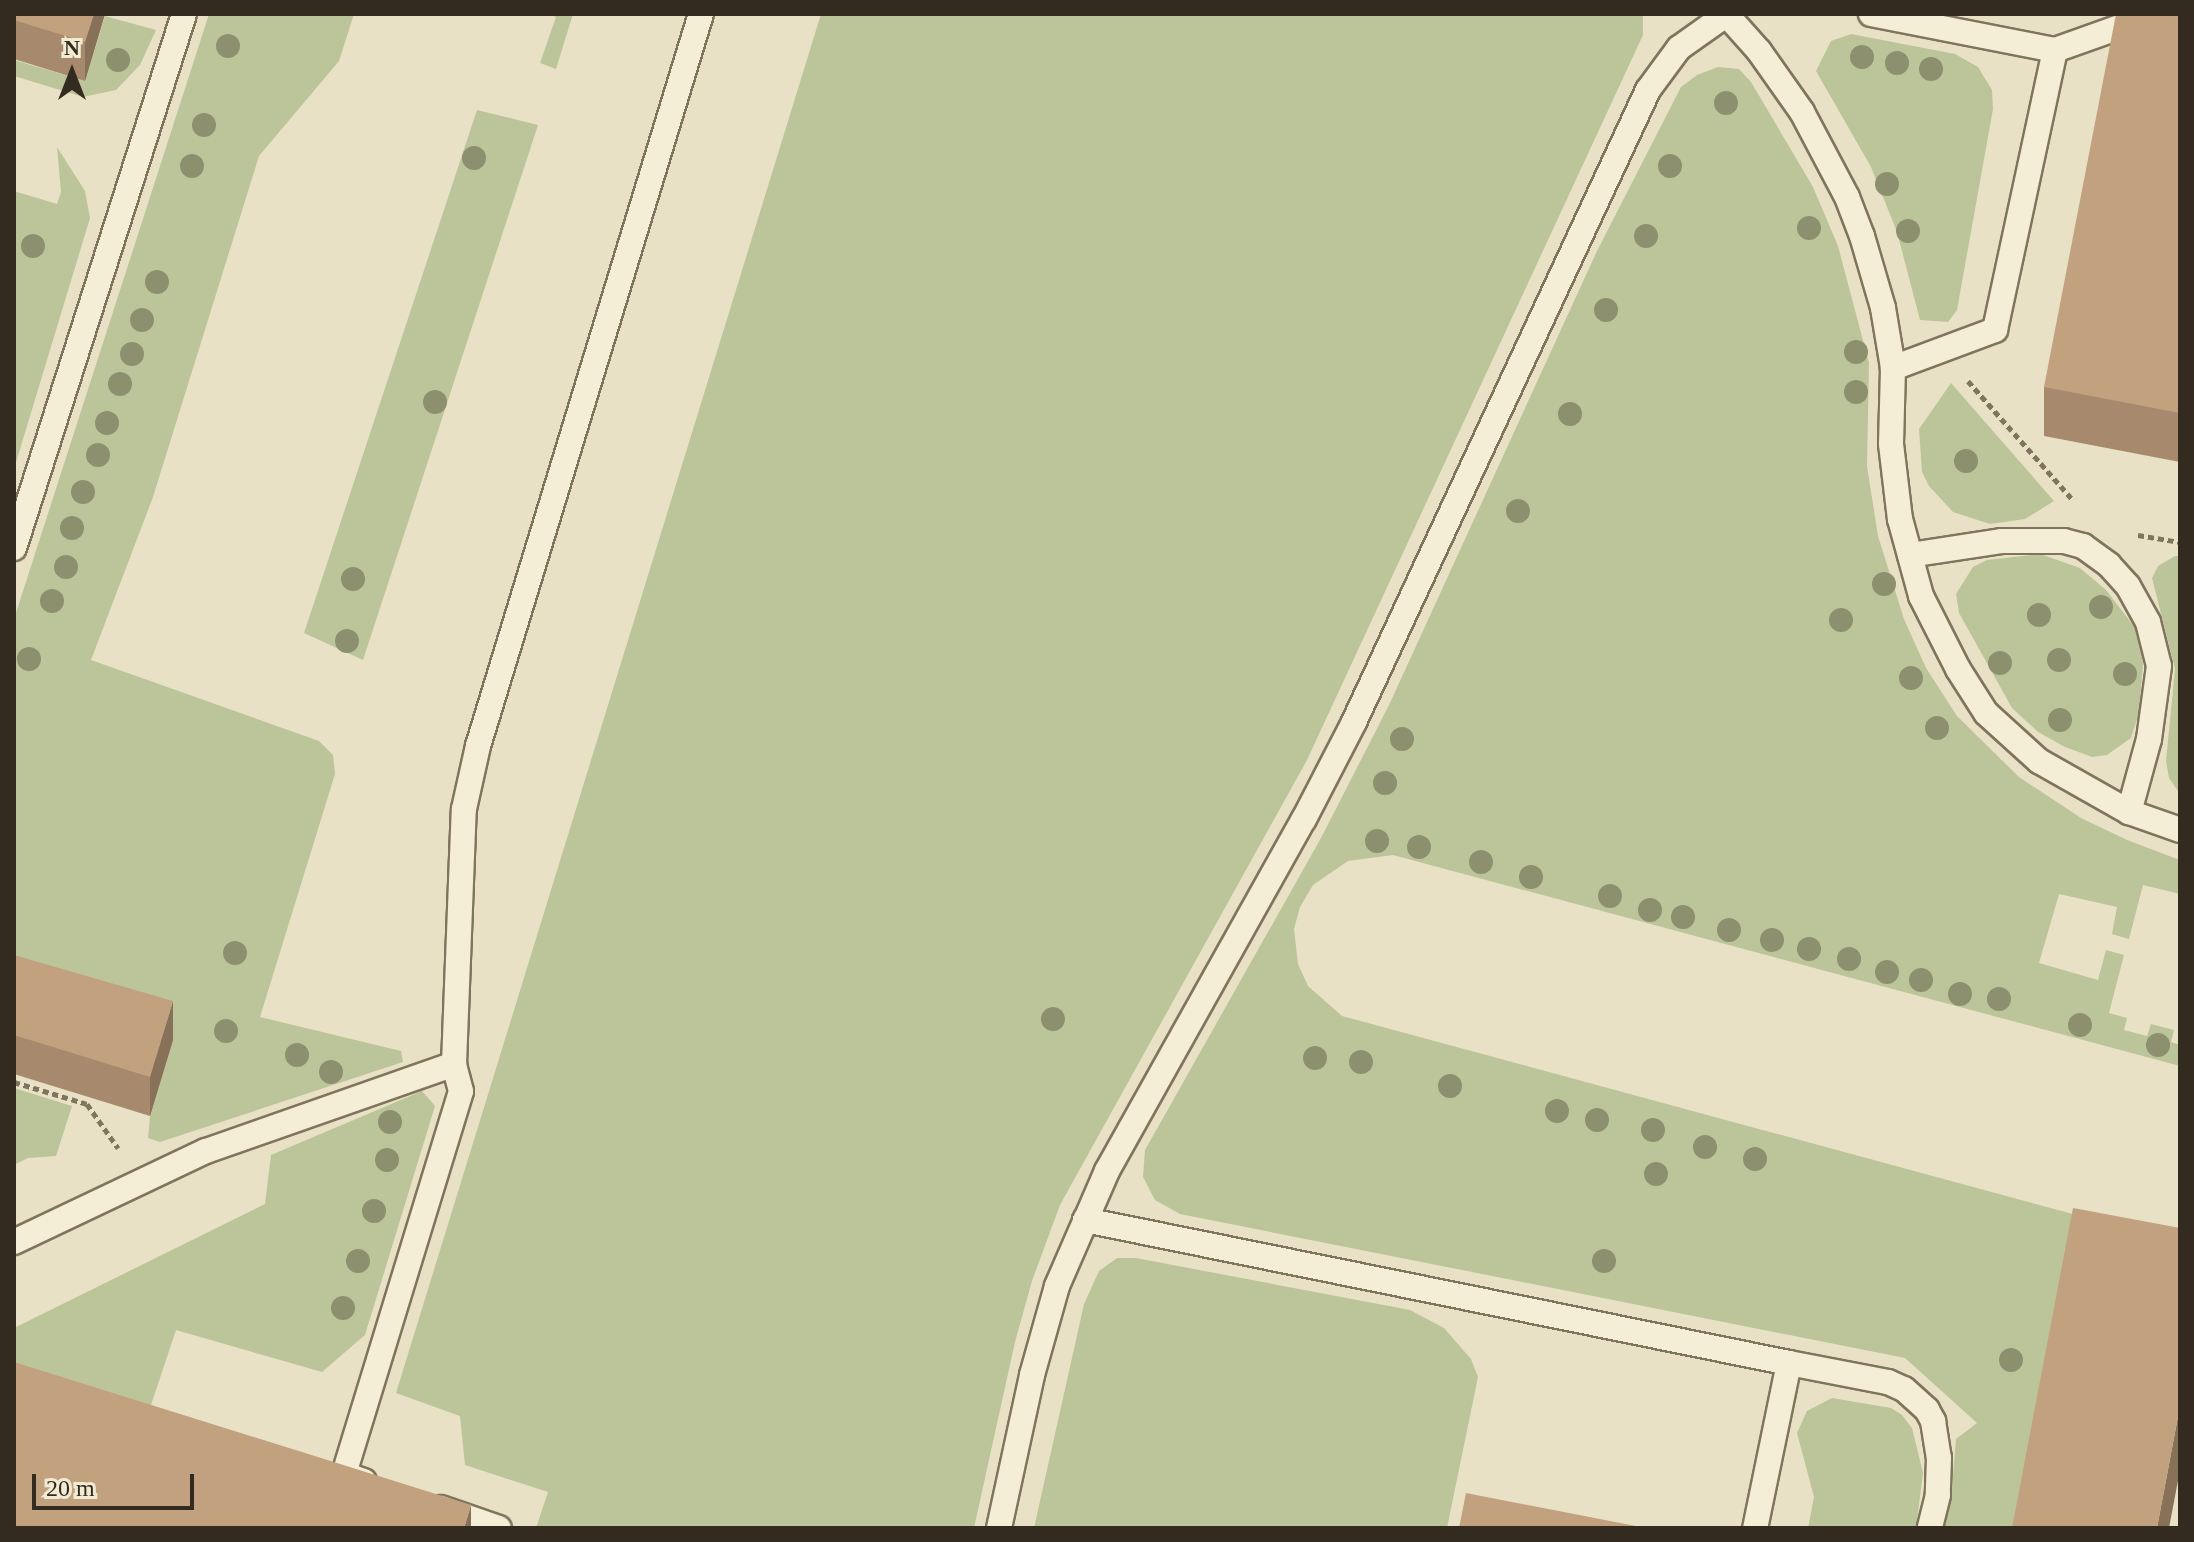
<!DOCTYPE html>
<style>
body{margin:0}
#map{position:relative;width:2194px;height:1542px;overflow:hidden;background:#e8e1c5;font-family:"Times New Roman",serif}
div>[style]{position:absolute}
.green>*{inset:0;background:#bcc59a}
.path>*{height:5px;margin-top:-2.5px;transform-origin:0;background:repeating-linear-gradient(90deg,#81745d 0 6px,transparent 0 10px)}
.roads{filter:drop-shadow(2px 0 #81745d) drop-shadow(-2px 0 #81745d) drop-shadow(0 2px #81745d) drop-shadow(0 -2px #81745d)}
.service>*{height:24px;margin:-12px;padding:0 12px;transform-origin:12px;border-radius:12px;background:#f4eed7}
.trees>*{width:24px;height:24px;margin:-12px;border-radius:50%;background:#8c906f}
.wall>*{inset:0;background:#a78a6d}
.shaded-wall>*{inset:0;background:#887159}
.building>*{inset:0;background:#c2a17f}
span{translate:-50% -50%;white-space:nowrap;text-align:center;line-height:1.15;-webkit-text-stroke:7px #f1ebd4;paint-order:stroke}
.frame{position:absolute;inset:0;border:16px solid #332b1f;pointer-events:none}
.north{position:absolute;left:32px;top:32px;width:80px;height:80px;-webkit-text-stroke:6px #f1ebd4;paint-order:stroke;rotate:0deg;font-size:22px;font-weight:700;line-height:32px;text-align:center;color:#332b1f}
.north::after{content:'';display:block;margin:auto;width:28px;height:36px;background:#332b1f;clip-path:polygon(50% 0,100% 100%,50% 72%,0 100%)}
.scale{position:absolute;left:32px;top:1474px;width:162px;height:36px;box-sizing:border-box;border:4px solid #332b1f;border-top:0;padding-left:10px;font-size:24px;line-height:28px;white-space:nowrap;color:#332b1f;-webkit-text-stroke:6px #f1ebd4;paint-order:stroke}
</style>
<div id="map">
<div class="green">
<i style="clip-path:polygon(209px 14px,354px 14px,339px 61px,259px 156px,153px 497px,91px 660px,319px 741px,333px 755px,335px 774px,260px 1017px,401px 1051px,403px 1062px,160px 1142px,148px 1138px,150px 1116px,173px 1040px,14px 995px,14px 619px)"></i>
<i style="clip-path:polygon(549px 14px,573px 14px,556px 69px,540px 63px,556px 17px)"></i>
<i style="clip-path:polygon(821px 14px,1643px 14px,1643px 35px,1307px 760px,1060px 1205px,1032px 1281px,1015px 1342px,974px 1528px,536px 1528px,548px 1492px,465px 1465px,460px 1416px,396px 1393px)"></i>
<i style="clip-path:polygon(105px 16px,156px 30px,140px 65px,116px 90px,83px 97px,14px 76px,14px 60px,85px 81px)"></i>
<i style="clip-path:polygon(1851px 34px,1955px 54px,1978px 67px,1992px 90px,1993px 109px,1957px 310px,1948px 322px,1920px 320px,1897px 232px,1871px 167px,1816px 71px,1831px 41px)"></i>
<i style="clip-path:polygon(1718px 67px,1739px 69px,1751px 82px,1813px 187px,1838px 246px,1869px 363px,1867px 466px,1878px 536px,1904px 619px,1926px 668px,1957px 716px,2019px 777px,2081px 818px,2127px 840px,2180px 860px,2180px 894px,2143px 885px,2129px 939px,2112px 934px,2117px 907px,2059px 894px,2039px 963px,2098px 980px,2106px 950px,2124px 955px,2109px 1013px,2127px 1018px,2124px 1030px,2147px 1036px,2151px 1024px,2174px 1030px,2171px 1042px,2180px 1045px,2180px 1066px,1393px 855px,1348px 861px,1313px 885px,1300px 907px,1294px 929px,1298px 964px,1308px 986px,1342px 1016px,2180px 1243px,2024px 1528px,1943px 1528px,1952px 1489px,1956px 1439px,1977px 1423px,1905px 1358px,1180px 1214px,1155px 1200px,1143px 1177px,1145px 1150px,1321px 838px,1389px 705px,1597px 251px,1681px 87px,1697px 75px)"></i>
<i style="clip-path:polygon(477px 110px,538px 125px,363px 660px,304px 633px)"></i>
<i style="clip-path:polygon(57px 147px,85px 191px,90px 218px,14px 469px,14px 191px,57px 204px,61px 192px)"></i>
<i style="clip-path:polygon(1951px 383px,2054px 501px,2025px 519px,1990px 524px,1953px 512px,1929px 486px,1922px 472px,1919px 429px)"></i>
<i style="clip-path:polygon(2040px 554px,2080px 568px,2106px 590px,2136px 629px,2143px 663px,2139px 713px,2131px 738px,2107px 755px,2092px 757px,2065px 747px,2038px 732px,2012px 708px,1959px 613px,1956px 594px,1973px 567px,1987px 560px)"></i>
<i style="clip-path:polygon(2175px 556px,2180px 556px,2180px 794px,2169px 778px,2166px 761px,2175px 669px,2152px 578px,2158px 566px)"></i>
<i style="clip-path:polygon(14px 1088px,72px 1106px,56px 1156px,28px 1158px,14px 1165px)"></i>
<i style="clip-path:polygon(422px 1091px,435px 1106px,365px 1335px,322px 1372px,176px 1330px,145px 1423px,14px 1411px,14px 1328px,265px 1204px,271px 1155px)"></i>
<i style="clip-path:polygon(1117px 1258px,1136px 1258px,1410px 1310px,1444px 1328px,1471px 1359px,1478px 1377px,1447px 1528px,1034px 1528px,1084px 1304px,1099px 1271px)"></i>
<i style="clip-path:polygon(1832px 1398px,1891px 1408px,1902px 1415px,1912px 1428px,1923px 1473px,1916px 1528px,1808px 1528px,1814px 1497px,1797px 1433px,1807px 1411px)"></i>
</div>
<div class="path">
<i style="left:1968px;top:381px;width:159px;rotate:48.6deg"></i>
<i style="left:2138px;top:535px;width:43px;rotate:9.5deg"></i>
<i style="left:14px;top:1082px;width:76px;rotate:16.8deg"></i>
<i style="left:87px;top:1104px;width:54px;rotate:54.8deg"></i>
</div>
<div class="roads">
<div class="service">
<i style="left:1726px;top:14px;width:50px;rotate:48.3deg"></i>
<i style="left:1759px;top:51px;width:75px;rotate:54.8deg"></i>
<i style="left:1802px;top:112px;width:96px;rotate:62.1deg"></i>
<i style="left:1847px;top:197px;width:42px;rotate:69deg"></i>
<i style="left:1862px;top:236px;width:75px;rotate:73.7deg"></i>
<i style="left:1883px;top:308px;width:61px;rotate:80.5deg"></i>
<i style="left:1893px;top:368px;width:76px;rotate:91.5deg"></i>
<i style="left:1891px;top:444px;width:76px;rotate:83.2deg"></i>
<i style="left:1900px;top:519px;width:80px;rotate:74.7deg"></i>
<i style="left:1921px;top:596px;width:82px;rotate:63.1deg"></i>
<i style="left:1958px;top:669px;width:52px;rotate:57.5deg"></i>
<i style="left:1986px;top:713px;width:72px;rotate:42.2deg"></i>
<i style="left:2039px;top:761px;width:103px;rotate:29.5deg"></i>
<i style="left:2129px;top:812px;width:54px;rotate:19.4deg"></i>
<i style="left:1871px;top:14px;width:187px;rotate:11.1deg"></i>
<i style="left:2055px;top:50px;width:286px;rotate:102.1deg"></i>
<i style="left:1995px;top:330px;width:109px;rotate:159.6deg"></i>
<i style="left:2055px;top:50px;width:107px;rotate:-19.6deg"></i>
<i style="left:14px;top:548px;width:560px;rotate:-72.34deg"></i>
<i style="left:1910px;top:555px;width:92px;rotate:-8.7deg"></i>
<i style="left:2001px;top:541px;width:63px"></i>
<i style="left:2064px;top:541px;width:20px;rotate:15deg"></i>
<i style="left:2083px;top:546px;width:32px;rotate:36deg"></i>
<i style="left:2109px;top:565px;width:28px;rotate:48deg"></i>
<i style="left:2128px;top:586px;width:41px;rotate:60.9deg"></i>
<i style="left:2148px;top:622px;width:45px;rotate:76deg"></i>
<i style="left:2159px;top:666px;width:74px;rotate:97.8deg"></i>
<i style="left:2149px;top:739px;width:76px;rotate:105.3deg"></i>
<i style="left:1085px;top:1220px;width:718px;rotate:11.48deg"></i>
<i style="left:1789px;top:1363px;width:168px;rotate:101.6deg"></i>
<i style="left:14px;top:1242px;width:212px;rotate:-25.4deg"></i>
<i style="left:206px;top:1151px;width:263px;rotate:-19.3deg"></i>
<i style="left:1789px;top:1363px;width:101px;rotate:10.9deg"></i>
<i style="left:1888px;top:1382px;width:17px;rotate:24deg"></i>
<i style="left:1904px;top:1389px;width:31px;rotate:42deg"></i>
<i style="left:1927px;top:1410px;width:13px;rotate:61deg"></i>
<i style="left:1933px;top:1421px;width:37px;rotate:81deg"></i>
<i style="left:1939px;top:1458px;width:37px;rotate:92deg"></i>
<i style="left:1938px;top:1495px;width:34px;rotate:104deg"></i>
<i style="left:364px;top:1481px;width:21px;rotate:-161deg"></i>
<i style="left:344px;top:1474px;width:400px;rotate:-73deg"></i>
<i style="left:461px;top:1091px;width:28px;rotate:-105deg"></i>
<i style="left:454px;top:1064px;width:255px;rotate:-87.8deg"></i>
<i style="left:464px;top:809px;width:65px;rotate:-77.5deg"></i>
<i style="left:478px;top:746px;width:765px;rotate:-73.06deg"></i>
<i style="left:441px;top:1508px;width:61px;rotate:19deg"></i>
<i style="left:999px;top:1528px;width:157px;rotate:-77.8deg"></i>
<i style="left:1032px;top:1375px;width:92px;rotate:-74.3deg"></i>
<i style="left:1057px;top:1286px;width:125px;rotate:-66.5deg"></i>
<i style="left:1107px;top:1171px;width:403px;rotate:-60.8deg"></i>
<i style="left:1304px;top:819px;width:109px;rotate:-62.7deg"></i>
<i style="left:1354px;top:722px;width:697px;rotate:-65.05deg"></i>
<i style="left:1648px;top:90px;width:52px;rotate:-53.6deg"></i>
<i style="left:1679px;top:48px;width:59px;rotate:-35.3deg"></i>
</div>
</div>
<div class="trees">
<i style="left:228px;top:46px"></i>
<i style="left:1862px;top:57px"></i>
<i style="left:118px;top:60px"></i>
<i style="left:1897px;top:63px"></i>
<i style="left:1931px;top:69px"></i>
<i style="left:1726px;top:103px"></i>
<i style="left:204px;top:125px"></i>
<i style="left:474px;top:158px"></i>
<i style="left:192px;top:166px"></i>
<i style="left:1670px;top:166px"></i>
<i style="left:1887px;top:184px"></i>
<i style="left:1809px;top:228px"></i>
<i style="left:1908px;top:231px"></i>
<i style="left:1646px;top:236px"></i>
<i style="left:33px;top:246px"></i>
<i style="left:157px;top:282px"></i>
<i style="left:1606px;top:310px"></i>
<i style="left:142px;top:320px"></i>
<i style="left:1856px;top:352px"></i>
<i style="left:132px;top:354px"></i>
<i style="left:120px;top:384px"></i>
<i style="left:1856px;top:392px"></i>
<i style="left:435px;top:402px"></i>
<i style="left:1570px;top:414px"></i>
<i style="left:107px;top:423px"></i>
<i style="left:98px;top:455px"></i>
<i style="left:1966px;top:461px"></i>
<i style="left:83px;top:492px"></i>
<i style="left:1518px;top:511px"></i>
<i style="left:72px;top:528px"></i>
<i style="left:66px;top:567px"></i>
<i style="left:353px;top:579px"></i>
<i style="left:1884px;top:584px"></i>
<i style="left:52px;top:601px"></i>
<i style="left:2101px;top:607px"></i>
<i style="left:2039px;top:615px"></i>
<i style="left:1841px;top:620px"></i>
<i style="left:347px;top:641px"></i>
<i style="left:29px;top:659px"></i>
<i style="left:2059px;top:660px"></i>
<i style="left:2000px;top:663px"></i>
<i style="left:2125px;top:674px"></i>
<i style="left:1911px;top:678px"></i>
<i style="left:2060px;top:720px"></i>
<i style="left:1937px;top:728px"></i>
<i style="left:1402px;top:739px"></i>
<i style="left:1385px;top:783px"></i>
<i style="left:1377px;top:841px"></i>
<i style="left:1419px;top:847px"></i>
<i style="left:1481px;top:862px"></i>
<i style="left:1531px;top:877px"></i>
<i style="left:1610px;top:896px"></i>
<i style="left:1650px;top:910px"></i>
<i style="left:1683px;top:917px"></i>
<i style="left:1729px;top:930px"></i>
<i style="left:1772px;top:940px"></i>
<i style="left:1809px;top:949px"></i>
<i style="left:235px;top:953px"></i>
<i style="left:1849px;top:959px"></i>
<i style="left:1887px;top:972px"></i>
<i style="left:1921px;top:980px"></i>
<i style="left:1960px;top:994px"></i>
<i style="left:1999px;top:999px"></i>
<i style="left:1053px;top:1019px"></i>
<i style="left:2080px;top:1025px"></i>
<i style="left:226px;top:1031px"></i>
<i style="left:2158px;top:1045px"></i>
<i style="left:297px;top:1055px"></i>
<i style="left:1315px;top:1058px"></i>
<i style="left:1361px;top:1062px"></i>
<i style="left:331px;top:1072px"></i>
<i style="left:1450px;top:1086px"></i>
<i style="left:1557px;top:1111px"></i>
<i style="left:1597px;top:1120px"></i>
<i style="left:390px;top:1122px"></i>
<i style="left:1653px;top:1130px"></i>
<i style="left:1705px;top:1147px"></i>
<i style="left:1755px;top:1159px"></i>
<i style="left:387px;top:1160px"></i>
<i style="left:1656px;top:1174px"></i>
<i style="left:374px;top:1211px"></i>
<i style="left:358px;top:1261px"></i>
<i style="left:1604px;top:1261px"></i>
<i style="left:343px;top:1308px"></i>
<i style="left:2011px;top:1360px"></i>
</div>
<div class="wall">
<i style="clip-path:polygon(14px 14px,105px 14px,85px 81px,14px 59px)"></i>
<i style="clip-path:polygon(2180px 14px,2180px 462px,2044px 436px,2044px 387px)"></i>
<i style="clip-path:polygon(14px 955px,173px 1040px,150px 1116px,14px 1074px)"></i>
</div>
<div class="shaded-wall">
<i style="clip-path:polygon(94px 14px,105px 14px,85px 81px,85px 42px)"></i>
<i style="clip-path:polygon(173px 1001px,173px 1040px,150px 1116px,150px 1077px)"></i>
<i style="clip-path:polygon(2180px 1406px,2180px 1470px,2169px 1528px,2157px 1528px)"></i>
<i style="clip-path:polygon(471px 1505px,471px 1528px,464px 1528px)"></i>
</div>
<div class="building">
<i style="clip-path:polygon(14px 14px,94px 14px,85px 42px,14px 20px)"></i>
<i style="clip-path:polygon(2116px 14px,2180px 14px,2180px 413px,2044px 387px)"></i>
<i style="clip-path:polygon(14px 955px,173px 1001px,150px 1077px,14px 1035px)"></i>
<i style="clip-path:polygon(2073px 1208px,2180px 1228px,2180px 1406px,2157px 1528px,2012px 1528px)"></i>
<i style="clip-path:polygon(14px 1362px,471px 1505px,464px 1528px,14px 1528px)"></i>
<i style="clip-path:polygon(1466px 1493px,1646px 1528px,1459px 1528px)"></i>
</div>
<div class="frame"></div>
<div class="north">N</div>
<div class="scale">20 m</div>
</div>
